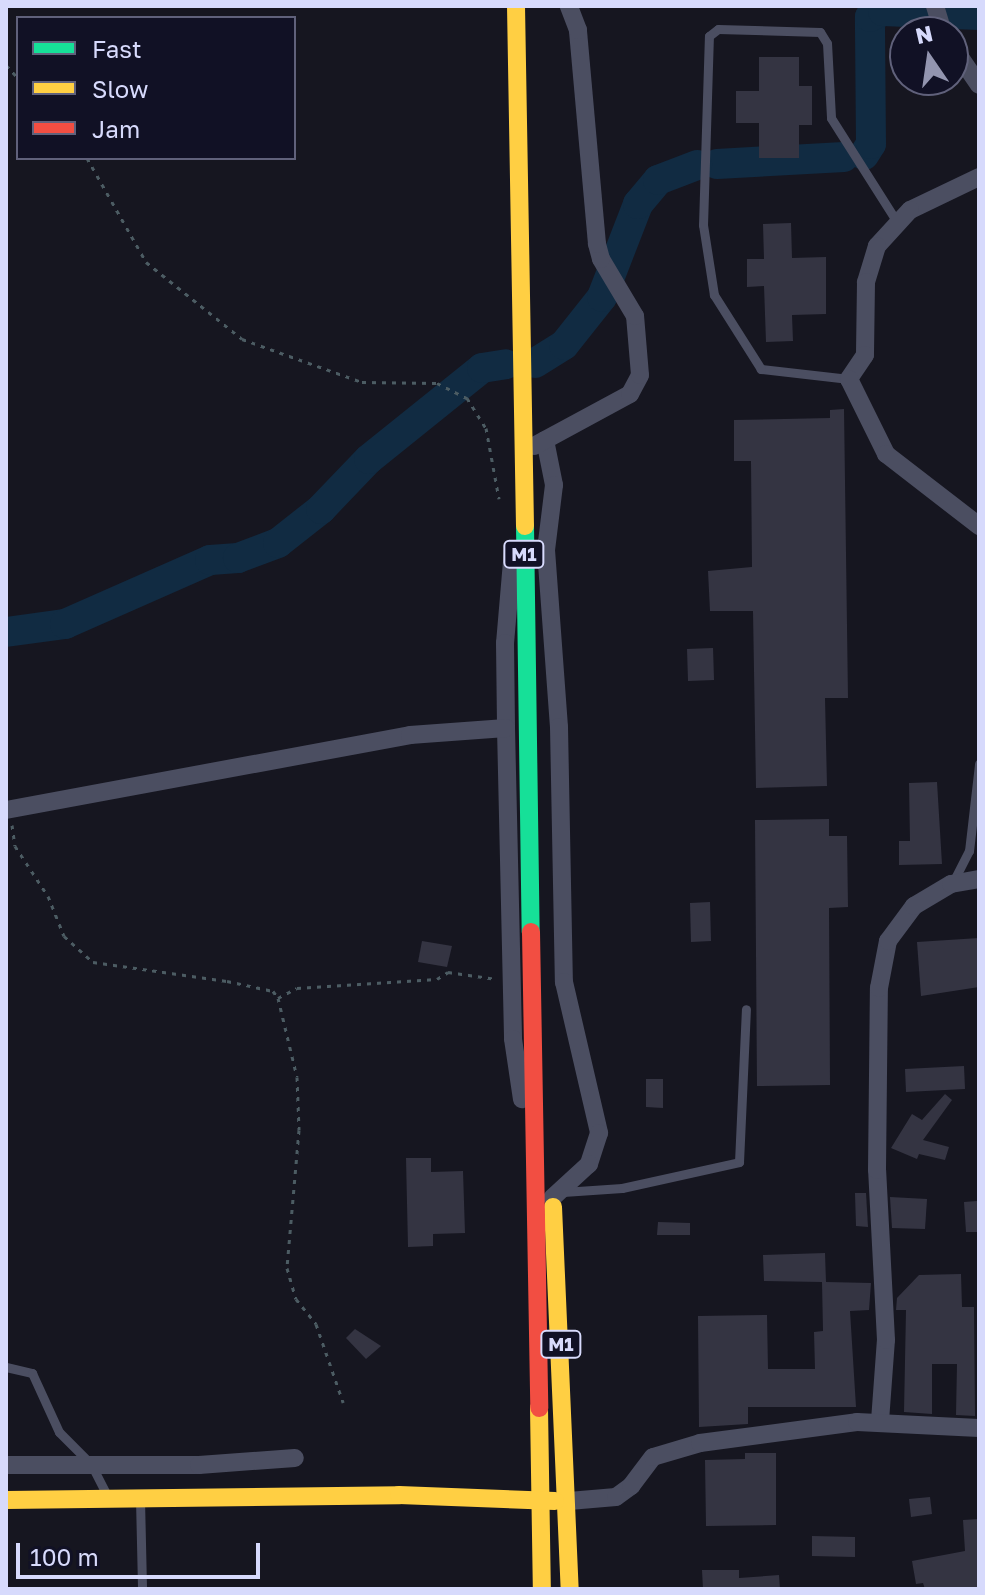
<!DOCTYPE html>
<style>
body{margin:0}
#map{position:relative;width:985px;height:1595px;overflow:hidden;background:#161620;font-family:"Golos Text",sans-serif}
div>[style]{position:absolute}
.river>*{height:30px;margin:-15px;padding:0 15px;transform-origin:15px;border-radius:15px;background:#112b42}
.building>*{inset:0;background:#343442}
.path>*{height:3px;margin-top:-1.5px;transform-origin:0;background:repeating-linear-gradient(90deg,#4c5c63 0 4px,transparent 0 10px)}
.lane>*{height:9px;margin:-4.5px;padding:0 4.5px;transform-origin:4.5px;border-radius:4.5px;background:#4b4e61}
.street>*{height:18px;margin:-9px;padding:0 9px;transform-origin:9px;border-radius:9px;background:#4b4e61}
.fast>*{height:18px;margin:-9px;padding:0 9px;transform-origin:9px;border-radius:9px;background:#16e098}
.slow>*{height:18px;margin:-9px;padding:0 9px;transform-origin:9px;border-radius:9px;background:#ffcf43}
.jam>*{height:18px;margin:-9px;padding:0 9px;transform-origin:9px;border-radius:9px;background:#f24e42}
span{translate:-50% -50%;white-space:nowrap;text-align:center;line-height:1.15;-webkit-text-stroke:6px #111125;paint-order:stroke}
.shield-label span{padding:2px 6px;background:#111125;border:2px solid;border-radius:6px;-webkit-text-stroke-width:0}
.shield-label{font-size:18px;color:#d7dafc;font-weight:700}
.frame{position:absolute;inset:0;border:8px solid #d7dafc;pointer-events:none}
.legend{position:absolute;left:16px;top:16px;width:280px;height:144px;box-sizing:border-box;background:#111125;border:2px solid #60617b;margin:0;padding:10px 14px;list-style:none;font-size:24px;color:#d7dafc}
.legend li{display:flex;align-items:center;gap:16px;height:40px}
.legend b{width:40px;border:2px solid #60617b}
.north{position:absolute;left:889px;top:16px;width:80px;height:80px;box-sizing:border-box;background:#111125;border:2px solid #60617b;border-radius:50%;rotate:347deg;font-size:22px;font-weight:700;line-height:32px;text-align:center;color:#d7dafc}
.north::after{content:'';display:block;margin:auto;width:28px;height:36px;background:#9395af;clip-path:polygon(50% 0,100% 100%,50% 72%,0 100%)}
.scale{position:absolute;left:16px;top:1543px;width:244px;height:36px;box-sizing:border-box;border:4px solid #d7dafc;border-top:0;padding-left:10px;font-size:24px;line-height:28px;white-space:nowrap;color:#d7dafc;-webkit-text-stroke:6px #111125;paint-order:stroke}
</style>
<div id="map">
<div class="river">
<i style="left:864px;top:155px;width:13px;rotate:-58deg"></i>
<i style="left:871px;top:144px;width:127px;rotate:-90.5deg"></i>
<i style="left:870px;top:17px;width:14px;rotate:-25deg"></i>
<i style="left:883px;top:11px;width:96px;rotate:2.4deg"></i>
<i style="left:717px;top:164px;width:127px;rotate:-3.2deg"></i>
<i style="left:535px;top:363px;width:34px;rotate:-32deg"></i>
<i style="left:564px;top:345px;width:61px;rotate:-51.6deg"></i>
<i style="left:602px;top:297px;width:100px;rotate:-68.8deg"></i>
<i style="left:638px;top:204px;width:31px;rotate:-50deg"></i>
<i style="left:658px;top:180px;width:42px;rotate:-21deg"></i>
<i style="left:6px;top:632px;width:60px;rotate:-7.7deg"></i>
<i style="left:65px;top:624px;width:158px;rotate:-23.8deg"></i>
<i style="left:210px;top:560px;width:28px;rotate:-4deg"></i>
<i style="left:238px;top:558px;width:43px;rotate:-20.6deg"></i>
<i style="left:278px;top:543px;width:55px;rotate:-38.3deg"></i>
<i style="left:321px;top:509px;width:69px;rotate:-46.2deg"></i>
<i style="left:369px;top:459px;width:145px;rotate:-38.8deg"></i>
<i style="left:482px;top:368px;width:24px;rotate:-9deg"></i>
</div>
<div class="building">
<i style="clip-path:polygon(759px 57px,799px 57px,799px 86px,812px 86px,812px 125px,799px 125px,799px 158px,759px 158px,759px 123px,736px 123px,736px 91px,759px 91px)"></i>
<i style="clip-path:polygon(791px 223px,792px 258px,826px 257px,826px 314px,792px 315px,793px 341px,766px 342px,764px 286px,747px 287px,747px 259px,764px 259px,763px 224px)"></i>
<i style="clip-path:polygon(844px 409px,848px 698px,825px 698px,827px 786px,756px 788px,753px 611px,710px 611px,708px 571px,752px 567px,751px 461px,734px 461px,734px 420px,830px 418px,830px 410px)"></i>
<i style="clip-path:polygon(713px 648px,714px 680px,688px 681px,687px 649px)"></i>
<i style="clip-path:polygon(937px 782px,942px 864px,899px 865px,899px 841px,910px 841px,909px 783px)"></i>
<i style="clip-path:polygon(829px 819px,829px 836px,847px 836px,848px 907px,829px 908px,830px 1085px,757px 1086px,755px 820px)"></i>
<i style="clip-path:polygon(710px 902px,711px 941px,691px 942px,690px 903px)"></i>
<i style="clip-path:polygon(979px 938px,979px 987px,921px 996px,917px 942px)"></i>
<i style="clip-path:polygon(422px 941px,452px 946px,447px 967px,418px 962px)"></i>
<i style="clip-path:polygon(964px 1066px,965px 1089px,906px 1092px,905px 1069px)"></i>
<i style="clip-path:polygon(646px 1079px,663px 1079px,663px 1108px,646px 1107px)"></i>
<i style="clip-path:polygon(945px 1094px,952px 1100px,923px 1140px,949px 1147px,945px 1160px,919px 1154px,917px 1159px,891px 1148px,912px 1114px,922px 1120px)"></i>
<i style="clip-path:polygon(406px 1158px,431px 1158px,431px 1172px,463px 1171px,465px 1233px,433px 1234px,433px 1246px,408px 1247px)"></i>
<i style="clip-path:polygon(855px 1193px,866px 1193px,868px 1227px,856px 1226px)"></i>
<i style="clip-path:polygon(890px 1197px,927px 1199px,925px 1229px,892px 1228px)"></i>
<i style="clip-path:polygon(977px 1201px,979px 1232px,966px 1232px,964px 1202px)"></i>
<i style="clip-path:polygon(658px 1222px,690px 1223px,690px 1235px,657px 1235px)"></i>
<i style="clip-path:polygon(825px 1253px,826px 1282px,871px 1283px,869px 1310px,850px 1311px,856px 1407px,748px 1407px,748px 1424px,699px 1427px,698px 1316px,767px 1315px,768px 1369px,815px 1369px,814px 1332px,823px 1331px,822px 1282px,764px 1281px,763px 1255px)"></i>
<i style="clip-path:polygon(961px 1274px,962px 1307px,974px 1307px,975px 1416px,956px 1415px,957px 1364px,932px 1364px,932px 1414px,904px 1412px,906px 1310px,896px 1310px,897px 1298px,919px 1275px)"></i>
<i style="clip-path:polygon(355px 1329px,381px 1346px,366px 1359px,346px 1338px)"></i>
<i style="clip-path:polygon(745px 1453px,776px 1453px,776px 1525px,706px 1526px,705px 1460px,745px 1459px)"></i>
<i style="clip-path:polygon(930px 1497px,932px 1514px,911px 1517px,909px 1499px)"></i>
<i style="clip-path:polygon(979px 1519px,979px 1589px,925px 1589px,923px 1583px,916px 1584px,912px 1561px,965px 1551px,963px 1520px)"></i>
<i style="clip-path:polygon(812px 1536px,855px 1537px,855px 1557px,812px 1556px)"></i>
<i style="clip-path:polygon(702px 1570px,739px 1570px,739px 1578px,779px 1575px,780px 1589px,703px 1589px)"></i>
</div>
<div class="path">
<i style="left:6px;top:65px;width:18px;rotate:47deg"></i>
<i style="left:87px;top:158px;width:120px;rotate:60.4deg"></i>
<i style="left:146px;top:262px;width:123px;rotate:38.7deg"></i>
<i style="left:242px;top:339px;width:127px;rotate:19.7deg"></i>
<i style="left:362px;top:382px;width:75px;rotate:0.8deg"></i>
<i style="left:437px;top:383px;width:34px;rotate:27deg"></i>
<i style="left:467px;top:398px;width:36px;rotate:58deg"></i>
<i style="left:486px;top:428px;width:72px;rotate:79.6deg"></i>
<i style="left:12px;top:825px;width:21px;rotate:82deg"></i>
<i style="left:15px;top:846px;width:60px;rotate:56.6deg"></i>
<i style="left:48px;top:896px;width:43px;rotate:68.2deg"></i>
<i style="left:64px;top:936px;width:39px;rotate:42deg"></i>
<i style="left:93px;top:962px;width:135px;rotate:8.1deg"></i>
<i style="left:227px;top:981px;width:47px;rotate:12.3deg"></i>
<i style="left:273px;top:991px;width:9px;rotate:54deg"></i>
<i style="left:278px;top:998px;width:81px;rotate:76.5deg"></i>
<i style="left:297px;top:1077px;width:53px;rotate:87.8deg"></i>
<i style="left:299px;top:1130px;width:139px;rotate:95deg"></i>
<i style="left:287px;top:1268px;width:32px;rotate:74deg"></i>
<i style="left:296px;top:1299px;width:32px;rotate:51deg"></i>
<i style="left:316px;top:1324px;width:83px;rotate:70.9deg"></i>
<i style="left:278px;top:998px;width:21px;rotate:-28deg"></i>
<i style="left:297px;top:988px;width:140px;rotate:-3.7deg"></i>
<i style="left:437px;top:979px;width:13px;rotate:-32deg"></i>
<i style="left:448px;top:972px;width:49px;rotate:8.3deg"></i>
</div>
<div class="lane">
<i style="left:849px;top:379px;width:89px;rotate:-173.5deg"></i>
<i style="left:761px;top:369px;width:88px;rotate:-122.4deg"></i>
<i style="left:714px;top:295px;width:71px;rotate:-98.9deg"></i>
<i style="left:703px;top:225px;width:189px;rotate:-88.2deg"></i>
<i style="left:709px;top:36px;width:11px;rotate:-38deg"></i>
<i style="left:718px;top:29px;width:102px;rotate:1.7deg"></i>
<i style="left:820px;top:32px;width:13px;rotate:58deg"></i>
<i style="left:827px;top:43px;width:75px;rotate:86.9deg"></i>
<i style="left:831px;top:118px;width:123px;rotate:57.6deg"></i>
<i style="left:953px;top:882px;width:35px;rotate:-63deg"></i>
<i style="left:969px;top:851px;width:88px;rotate:-83.4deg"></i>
<i style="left:563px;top:1192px;width:59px;rotate:-3.9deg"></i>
<i style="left:622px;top:1188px;width:120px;rotate:-12.5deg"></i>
<i style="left:739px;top:1162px;width:153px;rotate:-87.4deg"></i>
<i style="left:6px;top:1367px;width:27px;rotate:13deg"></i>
<i style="left:32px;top:1373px;width:65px;rotate:65.4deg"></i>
<i style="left:59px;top:1432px;width:45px;rotate:45deg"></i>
<i style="left:91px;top:1464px;width:36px;rotate:63deg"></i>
<i style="left:140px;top:1499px;width:90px;rotate:88.7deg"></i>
</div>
<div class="street">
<i style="left:935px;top:6px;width:27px;rotate:73deg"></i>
<i style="left:953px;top:47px;width:46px;rotate:55.6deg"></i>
<i style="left:979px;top:177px;width:76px;rotate:154.4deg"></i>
<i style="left:910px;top:210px;width:49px;rotate:132.5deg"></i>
<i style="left:877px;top:246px;width:38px;rotate:107deg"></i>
<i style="left:866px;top:282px;width:73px;rotate:90.8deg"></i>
<i style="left:865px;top:355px;width:29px;rotate:124deg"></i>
<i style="left:849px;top:379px;width:84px;rotate:63.7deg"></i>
<i style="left:886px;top:454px;width:118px;rotate:37.7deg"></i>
<i style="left:545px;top:440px;width:46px;rotate:78.7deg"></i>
<i style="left:554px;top:485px;width:65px;rotate:97deg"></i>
<i style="left:546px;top:550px;width:177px;rotate:85.8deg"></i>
<i style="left:559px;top:727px;width:255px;rotate:88.9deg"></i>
<i style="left:564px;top:982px;width:155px;rotate:76.9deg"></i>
<i style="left:599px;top:1133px;width:33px;rotate:108deg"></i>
<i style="left:589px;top:1164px;width:50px;rotate:137.4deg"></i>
<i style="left:534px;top:446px;width:109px;rotate:-28.4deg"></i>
<i style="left:630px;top:394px;width:21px;rotate:-62deg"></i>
<i style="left:640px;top:375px;width:59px;rotate:-94.8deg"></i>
<i style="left:635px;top:316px;width:66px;rotate:-120.8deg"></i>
<i style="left:601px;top:259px;width:16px;rotate:-105deg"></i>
<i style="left:597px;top:244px;width:215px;rotate:-95.1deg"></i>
<i style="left:578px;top:30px;width:26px;rotate:-111deg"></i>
<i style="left:513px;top:550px;width:93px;rotate:94.9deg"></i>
<i style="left:505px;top:643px;width:85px;rotate:89.3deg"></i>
<i style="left:506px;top:728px;width:311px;rotate:88.7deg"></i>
<i style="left:513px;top:1039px;width:61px;rotate:81.5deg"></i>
<i style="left:6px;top:810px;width:411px;rotate:-10.5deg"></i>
<i style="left:410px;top:735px;width:96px;rotate:-4.2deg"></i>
<i style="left:880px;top:1421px;width:81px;rotate:-85.8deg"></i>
<i style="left:886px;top:1340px;width:170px;rotate:-93deg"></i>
<i style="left:877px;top:1170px;width:182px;rotate:-89.4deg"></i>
<i style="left:879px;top:988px;width:48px;rotate:-79.2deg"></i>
<i style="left:888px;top:941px;width:44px;rotate:-53.4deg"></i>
<i style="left:914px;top:906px;width:43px;rotate:-30.7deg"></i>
<i style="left:951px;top:884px;width:28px;rotate:-10deg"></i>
<i style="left:6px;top:1465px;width:193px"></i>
<i style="left:199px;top:1465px;width:96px;rotate:-4.2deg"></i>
<i style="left:569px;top:1501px;width:47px;rotate:-4.9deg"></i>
<i style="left:616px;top:1497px;width:19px;rotate:-36deg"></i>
<i style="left:631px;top:1486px;width:36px;rotate:-53deg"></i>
<i style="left:653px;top:1457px;width:49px;rotate:-16.6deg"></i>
<i style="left:700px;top:1443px;width:158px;rotate:-7.6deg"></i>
<i style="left:857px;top:1422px;width:122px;rotate:2.8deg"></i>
</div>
<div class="fast">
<i style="left:525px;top:526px;width:406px;rotate:89.2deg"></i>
</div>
<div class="slow">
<i style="left:516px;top:6px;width:520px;rotate:89.01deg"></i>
<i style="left:553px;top:1207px;width:382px;rotate:87.5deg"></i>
<i style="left:539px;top:1408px;width:181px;rotate:89.1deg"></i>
<i style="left:6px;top:1500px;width:393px;rotate:-0.7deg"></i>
<i style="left:399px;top:1495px;width:156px;rotate:2.2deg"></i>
</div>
<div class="jam">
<i style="left:531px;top:932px;width:476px;rotate:89deg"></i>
</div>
<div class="shield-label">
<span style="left:524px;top:554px">M1</span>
<span style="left:561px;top:1344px">M1</span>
</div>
<div class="frame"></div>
<ul class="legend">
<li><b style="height:10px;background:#16e098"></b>Fast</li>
<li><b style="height:10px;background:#ffcf43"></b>Slow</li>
<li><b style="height:10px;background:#f24e42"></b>Jam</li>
</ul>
<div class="north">N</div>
<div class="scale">100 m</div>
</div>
